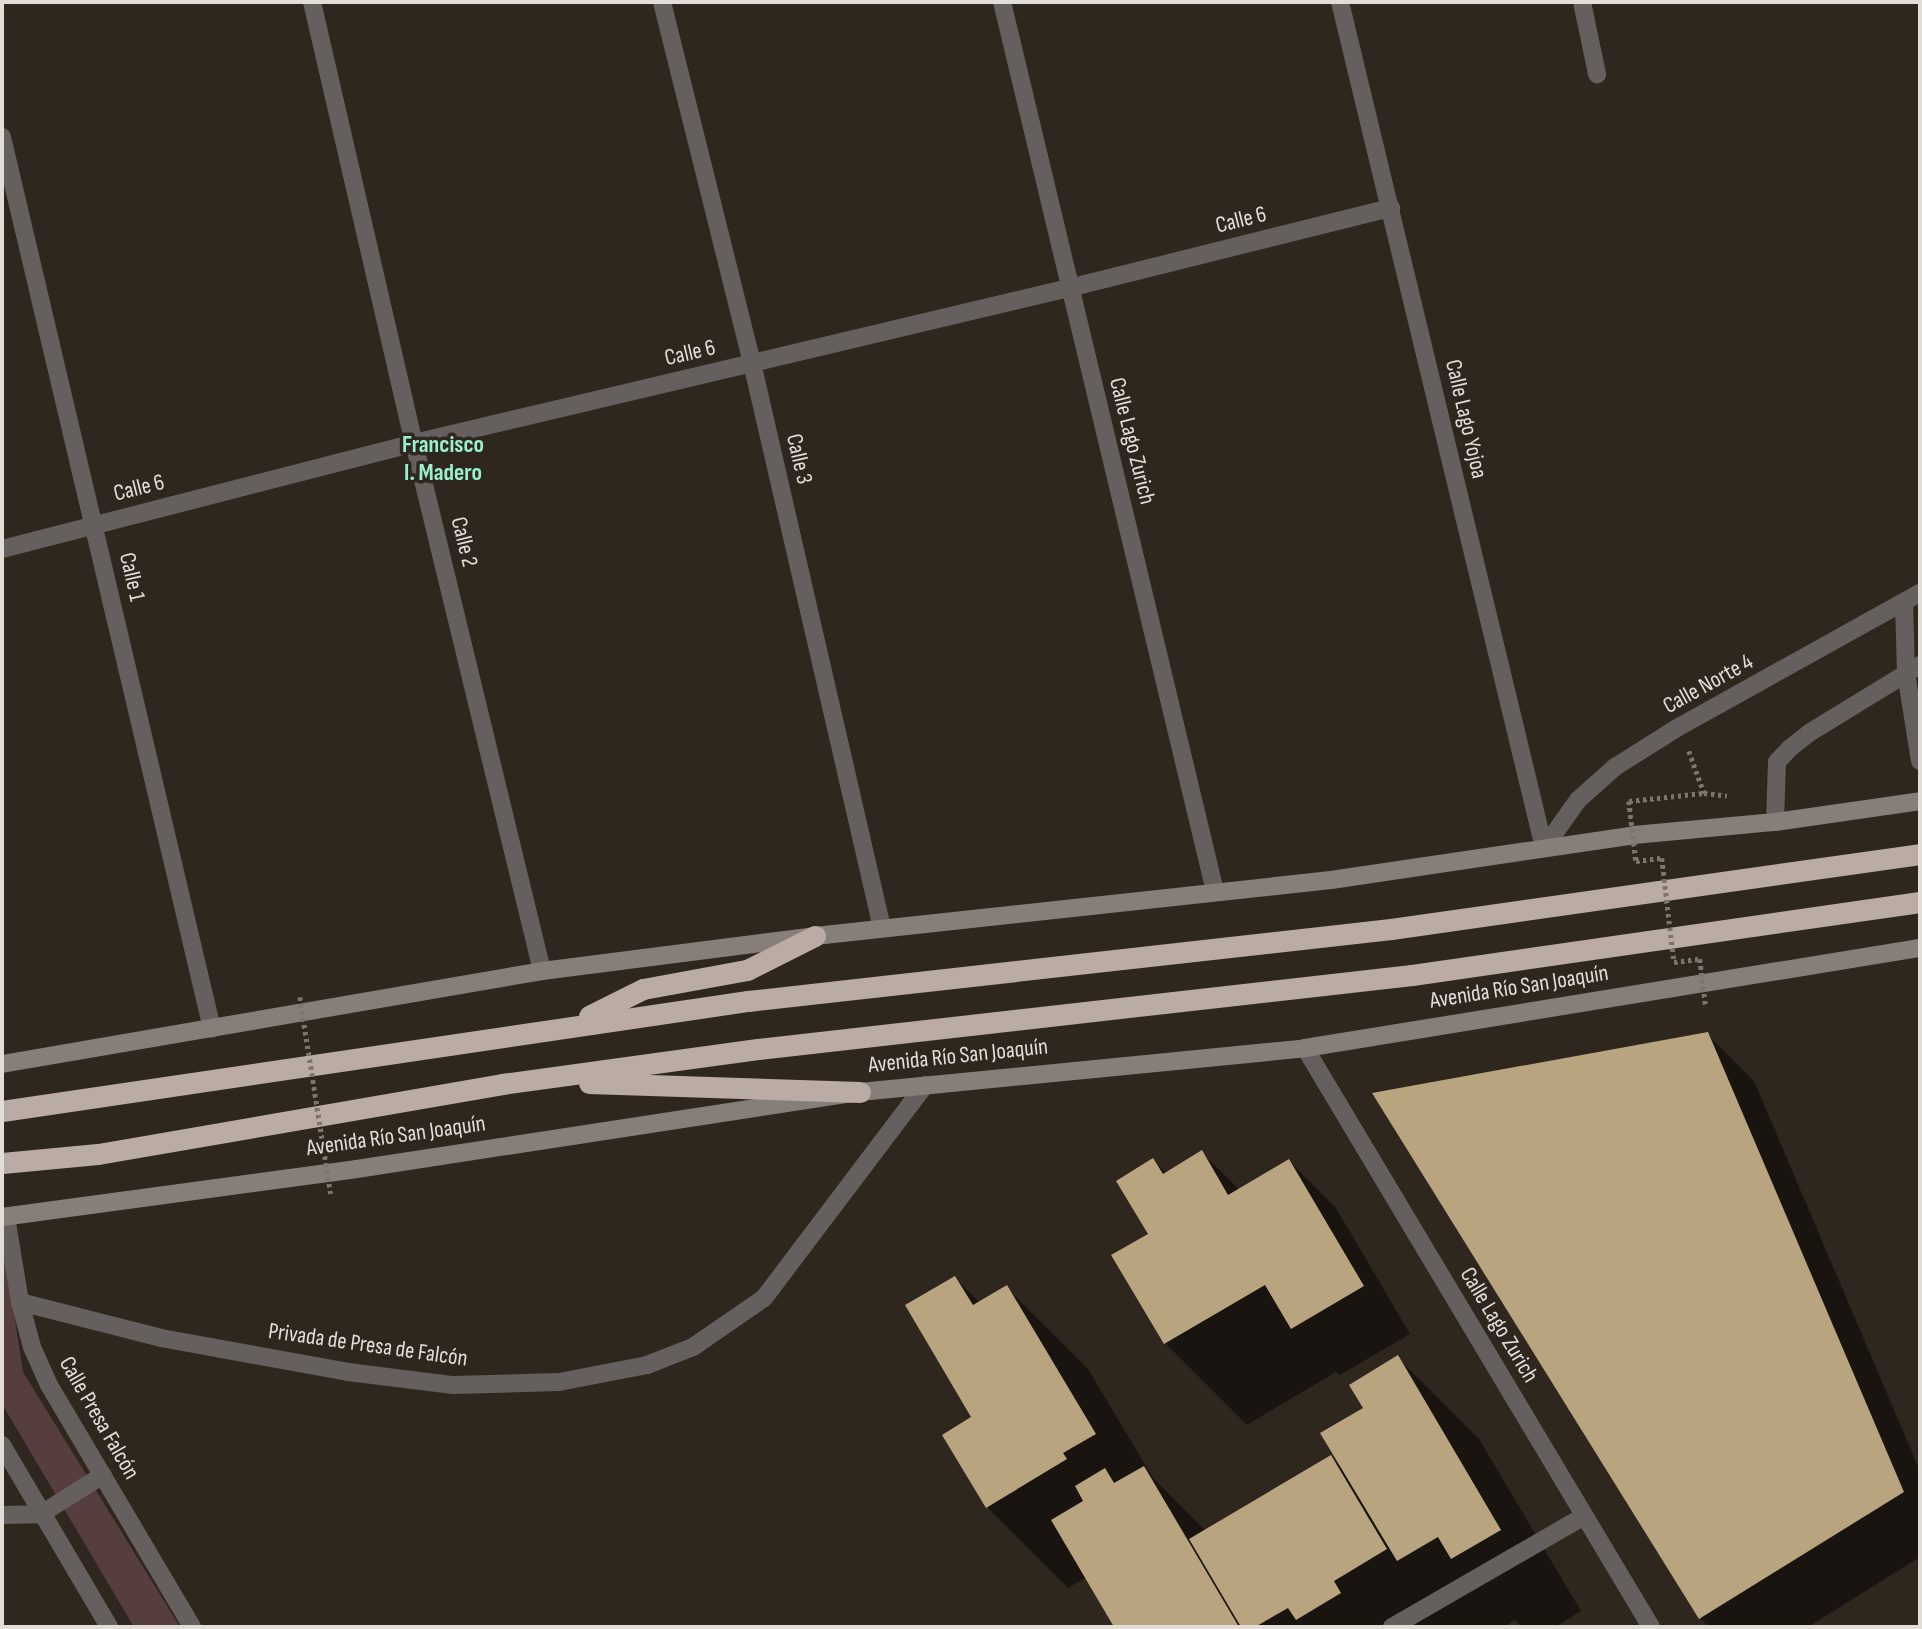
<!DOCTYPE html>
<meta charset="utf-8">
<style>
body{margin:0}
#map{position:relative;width:1922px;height:1629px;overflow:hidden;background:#2f261e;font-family:"Sofia Sans Condensed",sans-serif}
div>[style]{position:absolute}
.green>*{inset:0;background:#563e3e}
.shadow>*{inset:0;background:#0007}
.building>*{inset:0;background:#b8a580}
.path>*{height:4.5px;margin-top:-2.25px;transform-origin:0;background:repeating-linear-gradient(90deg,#7c756e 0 3.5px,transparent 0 7px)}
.service>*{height:18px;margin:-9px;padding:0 9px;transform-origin:9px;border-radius:9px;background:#655f5d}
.minor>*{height:18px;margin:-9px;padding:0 9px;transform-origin:9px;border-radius:9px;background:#655f5d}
.tertiary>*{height:18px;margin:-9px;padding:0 9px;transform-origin:9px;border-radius:9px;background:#655f5d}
.secondary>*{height:18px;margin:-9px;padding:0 9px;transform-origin:9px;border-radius:9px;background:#877e7a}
.motorway>*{height:21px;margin:-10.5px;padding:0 10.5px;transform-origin:10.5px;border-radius:10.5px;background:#baaba5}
.path-bridge>*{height:4.5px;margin-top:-2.25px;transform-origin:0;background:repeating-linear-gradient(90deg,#7c756e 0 3.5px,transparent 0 7px)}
span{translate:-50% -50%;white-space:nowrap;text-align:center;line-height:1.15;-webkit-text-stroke:7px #2f261e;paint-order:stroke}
.street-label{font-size:23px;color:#e3ddd8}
.neighbourhood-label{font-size:24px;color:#98f0cc;font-weight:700}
.frame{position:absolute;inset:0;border:4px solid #e3ddd8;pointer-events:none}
</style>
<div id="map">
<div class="green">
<i style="clip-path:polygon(2px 1235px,23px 1372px,180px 1627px,134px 1627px,2px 1404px)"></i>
</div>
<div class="shadow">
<i style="clip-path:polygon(1707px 1034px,1754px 1081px,1920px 1471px,1920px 1557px,1808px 1627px,1709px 1627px,1700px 1618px,1375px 1094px)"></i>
<i style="clip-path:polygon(1202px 1153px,1240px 1190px,1289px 1161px,1336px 1208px,1410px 1334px,1340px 1375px,1336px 1372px,1247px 1425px,1165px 1343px,1150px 1235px,1153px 1160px,1167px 1174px)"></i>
<i style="clip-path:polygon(955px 1278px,980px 1303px,1006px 1287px,1088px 1369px,1153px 1478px,1206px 1531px,1331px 1457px,1342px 1468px,1365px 1408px,1398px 1358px,1479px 1439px,1581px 1611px,1555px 1627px,1522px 1627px,1515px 1620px,1504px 1627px,1116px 1627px,1087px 1577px,1068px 1588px,987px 1507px)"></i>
</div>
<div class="building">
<i style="clip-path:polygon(1708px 1032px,1904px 1492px,1699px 1619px,1372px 1093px)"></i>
<i style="clip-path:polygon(1202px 1150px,1228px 1195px,1289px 1159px,1364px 1286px,1291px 1329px,1265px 1285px,1164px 1344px,1111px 1255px,1148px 1234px,1116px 1181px,1153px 1158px,1163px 1174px)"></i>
<i style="clip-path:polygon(955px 1276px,973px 1305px,1007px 1285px,1096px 1434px,1063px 1453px,1067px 1459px,986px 1508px,942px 1435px,971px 1417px,905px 1305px)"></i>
<i style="clip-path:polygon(1398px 1355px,1501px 1530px,1451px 1559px,1438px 1537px,1397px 1561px,1320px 1433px,1363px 1408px,1349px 1385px)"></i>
<i style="clip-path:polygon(1331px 1455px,1387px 1549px,1334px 1581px,1341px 1593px,1296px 1620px,1288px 1608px,1255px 1627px,1241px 1627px,1189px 1539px)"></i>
<i style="clip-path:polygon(1144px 1466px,1239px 1627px,1114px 1627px,1051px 1520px,1083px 1501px,1075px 1486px,1105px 1468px,1114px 1483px)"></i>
</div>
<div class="path">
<i style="left:1689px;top:751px;width:45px;rotate:70.3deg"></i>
<i style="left:1704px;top:793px;width:23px;rotate:7deg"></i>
<i style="left:1629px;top:801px;width:75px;rotate:-6.1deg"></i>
</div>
<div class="service">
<i style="left:1582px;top:2px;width:74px;rotate:78.2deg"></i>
<i style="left:1904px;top:602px;width:71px;rotate:88.4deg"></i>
<i style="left:1906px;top:673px;width:89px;rotate:81deg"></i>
<i style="left:1392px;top:1627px;width:222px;rotate:-30deg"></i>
</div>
<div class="minor">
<i style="left:312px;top:2px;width:453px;rotate:77deg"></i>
<i style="left:414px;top:443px;width:543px;rotate:76.37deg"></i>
<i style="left:662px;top:2px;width:372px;rotate:76deg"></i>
<i style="left:752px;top:363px;width:580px;rotate:77.04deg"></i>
<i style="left:1002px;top:2px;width:914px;rotate:76.53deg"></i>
<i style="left:2px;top:137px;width:916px;rotate:76.75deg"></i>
<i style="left:2px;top:549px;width:425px;rotate:-14.4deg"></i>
<i style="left:414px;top:443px;width:673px;rotate:-13.31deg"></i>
<i style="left:1069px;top:288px;width:332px;rotate:-14deg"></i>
<i style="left:1305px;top:1048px;width:675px;rotate:59.14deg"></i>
<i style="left:20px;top:1302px;width:146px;rotate:14.3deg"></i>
<i style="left:161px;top:1338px;width:190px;rotate:10.3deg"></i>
<i style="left:348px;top:1372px;width:106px;rotate:7.1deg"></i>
<i style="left:453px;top:1385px;width:106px;rotate:-1.6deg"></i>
<i style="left:559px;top:1382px;width:90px;rotate:-10.9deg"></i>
<i style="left:647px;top:1365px;width:49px;rotate:-21.4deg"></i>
<i style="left:693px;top:1347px;width:86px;rotate:-34.6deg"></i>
<i style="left:764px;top:1298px;width:267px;rotate:-52.9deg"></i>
</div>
<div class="tertiary">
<i style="left:1340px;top:2px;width:870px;rotate:76.44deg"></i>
<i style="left:1775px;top:822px;width:60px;rotate:-88.1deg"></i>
<i style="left:1777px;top:762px;width:19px;rotate:-47deg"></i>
<i style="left:1790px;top:748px;width:24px;rotate:-38deg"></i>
<i style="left:1809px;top:733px;width:130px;rotate:-31.5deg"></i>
<i style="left:1544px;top:848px;width:59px;rotate:-54.7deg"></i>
<i style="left:1578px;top:800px;width:50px;rotate:-41.7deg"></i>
<i style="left:1615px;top:767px;width:73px;rotate:-32.2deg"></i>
<i style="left:1677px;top:728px;width:278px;rotate:-29.1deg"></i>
<i style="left:6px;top:1217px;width:86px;rotate:80.6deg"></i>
<i style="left:20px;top:1302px;width:47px;rotate:75.1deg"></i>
<i style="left:32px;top:1347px;width:42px;rotate:65.9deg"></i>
<i style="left:49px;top:1385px;width:281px;rotate:59.4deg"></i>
<i style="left:2px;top:1445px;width:211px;rotate:59.5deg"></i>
<i style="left:2px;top:1515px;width:39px;rotate:-1deg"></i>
<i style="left:41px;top:1514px;width:73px;rotate:-32.2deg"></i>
</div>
<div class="secondary">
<i style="left:2px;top:1064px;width:548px;rotate:-9.77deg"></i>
<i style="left:542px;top:971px;width:275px;rotate:-7.3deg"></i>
<i style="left:815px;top:936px;width:519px;rotate:-6.19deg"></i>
<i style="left:1331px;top:880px;width:306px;rotate:-8.4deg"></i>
<i style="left:1634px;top:835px;width:142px;rotate:-5.3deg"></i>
<i style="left:1775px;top:822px;width:147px;rotate:-8.2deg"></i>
<i style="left:2px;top:1217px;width:351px;rotate:-7.7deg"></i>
<i style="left:350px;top:1170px;width:516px;rotate:-8.7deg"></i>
<i style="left:860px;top:1092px;width:447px;rotate:-5.6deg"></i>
<i style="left:1305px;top:1048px;width:623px;rotate:-9.24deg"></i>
</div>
<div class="motorway">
<i style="left:589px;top:1016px;width:60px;rotate:-26.6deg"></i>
<i style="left:643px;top:989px;width:106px;rotate:-10.4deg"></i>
<i style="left:747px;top:970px;width:76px;rotate:-26.6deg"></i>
<i style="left:589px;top:1083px;width:271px;rotate:1.9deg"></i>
<i style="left:2px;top:1111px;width:754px;rotate:-8.39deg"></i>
<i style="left:748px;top:1001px;width:647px;rotate:-6.39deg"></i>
<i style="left:1391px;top:929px;width:534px;rotate:-8.07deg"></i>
<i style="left:2px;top:1163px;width:96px;rotate:-5.4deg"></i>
<i style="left:98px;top:1154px;width:410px;rotate:-9.8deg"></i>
<i style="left:502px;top:1084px;width:258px;rotate:-7.8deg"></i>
<i style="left:758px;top:1049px;width:658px;rotate:-6.46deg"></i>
<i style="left:1412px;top:975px;width:513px;rotate:-8.18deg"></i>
</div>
<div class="path-bridge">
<i style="left:1629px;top:801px;width:60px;rotate:83.3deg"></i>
<i style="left:1636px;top:861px;width:26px;rotate:-7deg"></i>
<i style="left:1662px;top:858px;width:105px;rotate:83.4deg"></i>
<i style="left:1674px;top:962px;width:26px;rotate:-7deg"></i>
<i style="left:1700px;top:959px;width:49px;rotate:83deg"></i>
<i style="left:300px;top:997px;width:199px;rotate:81.1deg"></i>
</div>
<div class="street-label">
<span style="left:1241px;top:220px;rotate:-14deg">Calle 6</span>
<span style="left:690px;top:353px;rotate:-13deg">Calle 6</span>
<span style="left:1466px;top:419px;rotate:77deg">Calle Lago Yojoa</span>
<span style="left:1132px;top:441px;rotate:76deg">Calle Lago Zurich</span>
<span style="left:799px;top:459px;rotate:77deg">Calle 3</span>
<span style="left:139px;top:488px;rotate:-14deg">Calle 6</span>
<span style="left:464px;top:542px;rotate:76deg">Calle 2</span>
<span style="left:132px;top:577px;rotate:77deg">Calle 1</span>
<span style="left:1708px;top:684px;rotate:-29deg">Calle Norte 4</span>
<span style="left:1519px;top:987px;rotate:-9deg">Avenida Río San Joaquín</span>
<span style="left:958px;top:1056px;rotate:-6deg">Avenida Río San Joaquín</span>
<span style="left:396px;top:1136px;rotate:-8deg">Avenida Río San Joaquín</span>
<span style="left:1499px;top:1325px;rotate:59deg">Calle Lago Zurich</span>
<span style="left:368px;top:1345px;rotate:8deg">Privada de Presa de Falcón</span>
<span style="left:99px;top:1418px;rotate:60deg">Calle Presa Falcón</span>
</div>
<div class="neighbourhood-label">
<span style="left:443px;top:459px">Francisco<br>I. Madero</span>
</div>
<div class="frame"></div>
</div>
